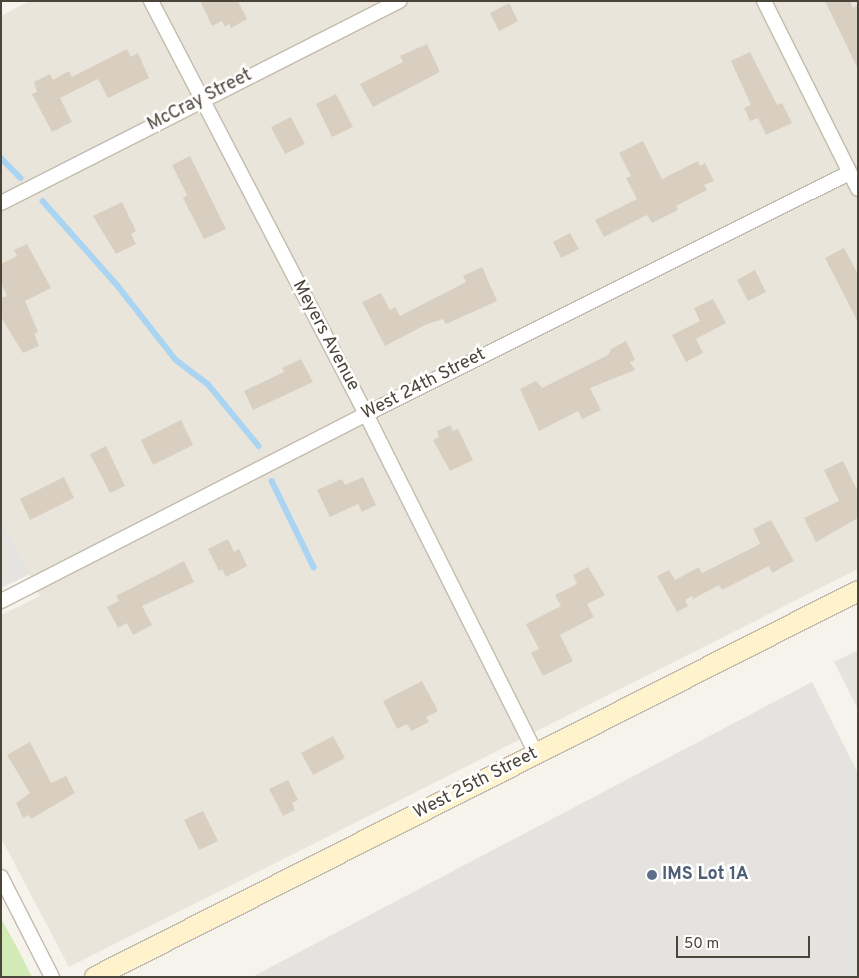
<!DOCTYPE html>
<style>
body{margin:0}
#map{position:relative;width:859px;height:978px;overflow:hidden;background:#f6f3ec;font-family:Overpass,sans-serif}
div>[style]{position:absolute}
.residential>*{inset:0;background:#eae5da}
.industrial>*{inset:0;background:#e6e2dd}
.green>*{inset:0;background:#d2eab5}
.parking>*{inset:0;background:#e5e3e0}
.stream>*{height:5.5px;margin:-2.75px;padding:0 2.75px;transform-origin:2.75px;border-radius:2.75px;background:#a9d4f2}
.building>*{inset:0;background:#d8cfc1}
.roads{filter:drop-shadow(1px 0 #c2bbae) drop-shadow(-1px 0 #c2bbae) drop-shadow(0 1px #c2bbae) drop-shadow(0 -1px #c2bbae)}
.minor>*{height:14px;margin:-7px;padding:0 7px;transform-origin:7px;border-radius:7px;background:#fff}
.secondary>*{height:20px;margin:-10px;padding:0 10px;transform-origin:10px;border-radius:10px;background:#fff3cd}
.dots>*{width:14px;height:14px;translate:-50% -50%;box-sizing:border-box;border:2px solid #fff;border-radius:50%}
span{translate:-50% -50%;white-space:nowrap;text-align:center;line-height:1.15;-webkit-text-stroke:5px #fff;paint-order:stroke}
.street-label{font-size:18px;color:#4b4439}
.service-label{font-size:18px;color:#4e5e75;font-weight:700}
.left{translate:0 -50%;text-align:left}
.frame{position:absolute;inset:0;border:2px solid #4b4439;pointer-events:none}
.scale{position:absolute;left:676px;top:936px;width:134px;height:22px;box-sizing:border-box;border:2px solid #4b4439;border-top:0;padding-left:6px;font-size:15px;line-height:18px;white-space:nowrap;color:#4b4439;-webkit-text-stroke:4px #fff;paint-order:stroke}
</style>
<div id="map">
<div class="residential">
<i style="clip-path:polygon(30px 1px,858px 1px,858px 569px,69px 967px,1px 838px,1px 615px,40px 596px,1px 518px,1px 16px)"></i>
</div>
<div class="industrial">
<i style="clip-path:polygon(858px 650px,858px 709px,834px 662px)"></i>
</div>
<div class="green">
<i style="clip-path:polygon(1px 918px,22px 957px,32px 977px,1px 977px)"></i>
</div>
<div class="parking">
<i style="clip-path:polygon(1px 518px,30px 574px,1px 588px)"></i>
<i style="clip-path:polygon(812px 682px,858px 773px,858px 977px,252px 977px)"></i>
</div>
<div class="stream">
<i style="left:1px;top:158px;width:28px;rotate:45deg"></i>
<i style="left:43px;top:201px;width:113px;rotate:48.6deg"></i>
<i style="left:118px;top:286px;width:94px;rotate:51.9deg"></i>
<i style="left:176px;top:360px;width:40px;rotate:37deg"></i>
<i style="left:208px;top:384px;width:80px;rotate:50.6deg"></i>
<i style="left:272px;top:481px;width:96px;rotate:64deg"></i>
</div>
<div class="building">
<i style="clip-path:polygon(200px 1px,238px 1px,247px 19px,231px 28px,229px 24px,225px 27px,222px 21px,212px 26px)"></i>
<i style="clip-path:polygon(825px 1px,850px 1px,853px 8px,858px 5px,858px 69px)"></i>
<i style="clip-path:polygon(509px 3px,518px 21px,499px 31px,490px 13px)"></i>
<i style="clip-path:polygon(427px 44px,440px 72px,373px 107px,360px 84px,403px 62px,400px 56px)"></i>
<i style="clip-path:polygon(127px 49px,131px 57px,138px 53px,149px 78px,108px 98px,98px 79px,60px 98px,72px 122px,52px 132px,32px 94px,37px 92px,34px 82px,50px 74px,53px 80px,69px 71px,72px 77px)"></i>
<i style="clip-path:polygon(750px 52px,777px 105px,782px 103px,792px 123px,766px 135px,758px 118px,750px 121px,744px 108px,751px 105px,731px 61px)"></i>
<i style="clip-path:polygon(336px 94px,353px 127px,332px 137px,316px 104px)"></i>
<i style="clip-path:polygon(291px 117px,305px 144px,285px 154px,271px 127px)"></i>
<i style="clip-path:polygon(643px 141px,662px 179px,698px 161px,700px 166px,705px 163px,714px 181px,704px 185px,707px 190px,676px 206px,678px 210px,652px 223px,647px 215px,604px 237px,595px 220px,637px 199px,626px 178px,631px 176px,619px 153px)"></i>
<i style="clip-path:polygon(190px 156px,226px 229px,204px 239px,183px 198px,187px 195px,172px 165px)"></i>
<i style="clip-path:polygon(122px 202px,136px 231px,131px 234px,136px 244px,116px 254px,93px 216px)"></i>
<i style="clip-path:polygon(570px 233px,579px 249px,561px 258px,553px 242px)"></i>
<i style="clip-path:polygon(27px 244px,51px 288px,25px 301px,38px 332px,34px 334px,39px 346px,23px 353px,1px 317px,1px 298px,7px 296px,1px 283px,1px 264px,17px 256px,14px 250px)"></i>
<i style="clip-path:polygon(844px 248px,858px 274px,858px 322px,825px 258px)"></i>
<i style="clip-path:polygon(482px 267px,497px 301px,446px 324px,443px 319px,427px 324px,385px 346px,362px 302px,381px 293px,390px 310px,395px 307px,400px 316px,466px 282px,463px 276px)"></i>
<i style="clip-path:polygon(755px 270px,766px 292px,748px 301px,737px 280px)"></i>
<i style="clip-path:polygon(713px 299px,726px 323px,696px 339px,703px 353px,686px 362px,672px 335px,700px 321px,694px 308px)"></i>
<i style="clip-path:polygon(626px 341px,635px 360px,630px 362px,635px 370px,590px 388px,601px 410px,582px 419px,578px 411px,539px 431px,520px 389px,536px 381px,542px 388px,608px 355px,611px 349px)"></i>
<i style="clip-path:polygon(301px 359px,313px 382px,253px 410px,244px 391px,284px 372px,282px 368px)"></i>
<i style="clip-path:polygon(181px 420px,193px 445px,153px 465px,141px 440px)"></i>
<i style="clip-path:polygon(450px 425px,453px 431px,458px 429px,473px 460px,450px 471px,433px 440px,439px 437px,437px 431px)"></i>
<i style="clip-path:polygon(106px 446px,125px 486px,110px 493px,90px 454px)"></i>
<i style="clip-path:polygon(843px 461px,858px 492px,858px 518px,816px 542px,804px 518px,839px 501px,824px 470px)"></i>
<i style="clip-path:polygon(64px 477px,74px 498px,30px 520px,20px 499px)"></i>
<i style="clip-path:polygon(363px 477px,376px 505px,362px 512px,358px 504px,330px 517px,317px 490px,342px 479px,345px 485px)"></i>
<i style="clip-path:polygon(771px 520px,794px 561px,772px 573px,769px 566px,722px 590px,719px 585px,693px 599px,692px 596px,685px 600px,688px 606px,677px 612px,657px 576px,669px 570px,675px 580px,699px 567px,702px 573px,758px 545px,760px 543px,753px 529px)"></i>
<i style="clip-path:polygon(228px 539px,234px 552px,239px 549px,247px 566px,226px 577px,222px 569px,219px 571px,208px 549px)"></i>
<i style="clip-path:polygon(184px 561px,194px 582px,142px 606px,152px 625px,133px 635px,127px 623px,118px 628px,107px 607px,119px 601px,116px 596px)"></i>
<i style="clip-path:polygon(588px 567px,605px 595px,587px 604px,594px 617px,560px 635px,573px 661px,543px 676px,531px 653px,539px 649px,526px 624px,561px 606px,555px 595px,577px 584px,573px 575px)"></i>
<i style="clip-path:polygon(422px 681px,438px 711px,426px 717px,429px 722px,411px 731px,407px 724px,397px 729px,383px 701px)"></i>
<i style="clip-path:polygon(333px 736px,345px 758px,313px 775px,301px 753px)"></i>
<i style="clip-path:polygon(30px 742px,51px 783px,66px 776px,75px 793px,31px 819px,29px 815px,23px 818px,16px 803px,30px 793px,7px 755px)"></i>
<i style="clip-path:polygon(288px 780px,298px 800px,292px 803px,295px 810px,283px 816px,269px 789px)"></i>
<i style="clip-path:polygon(203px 811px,218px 841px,199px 850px,184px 820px)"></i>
</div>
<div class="roads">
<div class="minor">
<i style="left:151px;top:1px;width:466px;rotate:62.5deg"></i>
<i style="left:366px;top:414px;width:380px;rotate:63.4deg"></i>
<i style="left:764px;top:1px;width:210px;rotate:63.4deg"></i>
<i style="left:1px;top:203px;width:447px;rotate:-26.9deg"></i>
<i style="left:1px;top:601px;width:410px;rotate:-27.1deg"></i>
<i style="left:366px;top:414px;width:540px;rotate:-26.52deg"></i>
<i style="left:1px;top:877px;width:112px;rotate:63deg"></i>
</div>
<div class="secondary">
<i style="left:95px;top:977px;width:855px;rotate:-26.83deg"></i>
</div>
</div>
<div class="dots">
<i style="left:652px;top:875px;background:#5c6f8a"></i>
</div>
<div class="street-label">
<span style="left:200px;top:101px;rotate:-27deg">McCray Street</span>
<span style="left:325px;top:336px;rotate:62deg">Meyers Avenue</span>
<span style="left:424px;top:385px;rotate:-27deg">West 24th Street</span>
<span style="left:476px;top:784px;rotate:-27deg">West 25th Street</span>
</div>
<div class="service-label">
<span class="left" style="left:662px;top:875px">IMS Lot 1A</span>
</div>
<div class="frame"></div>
<div class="scale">50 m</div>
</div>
